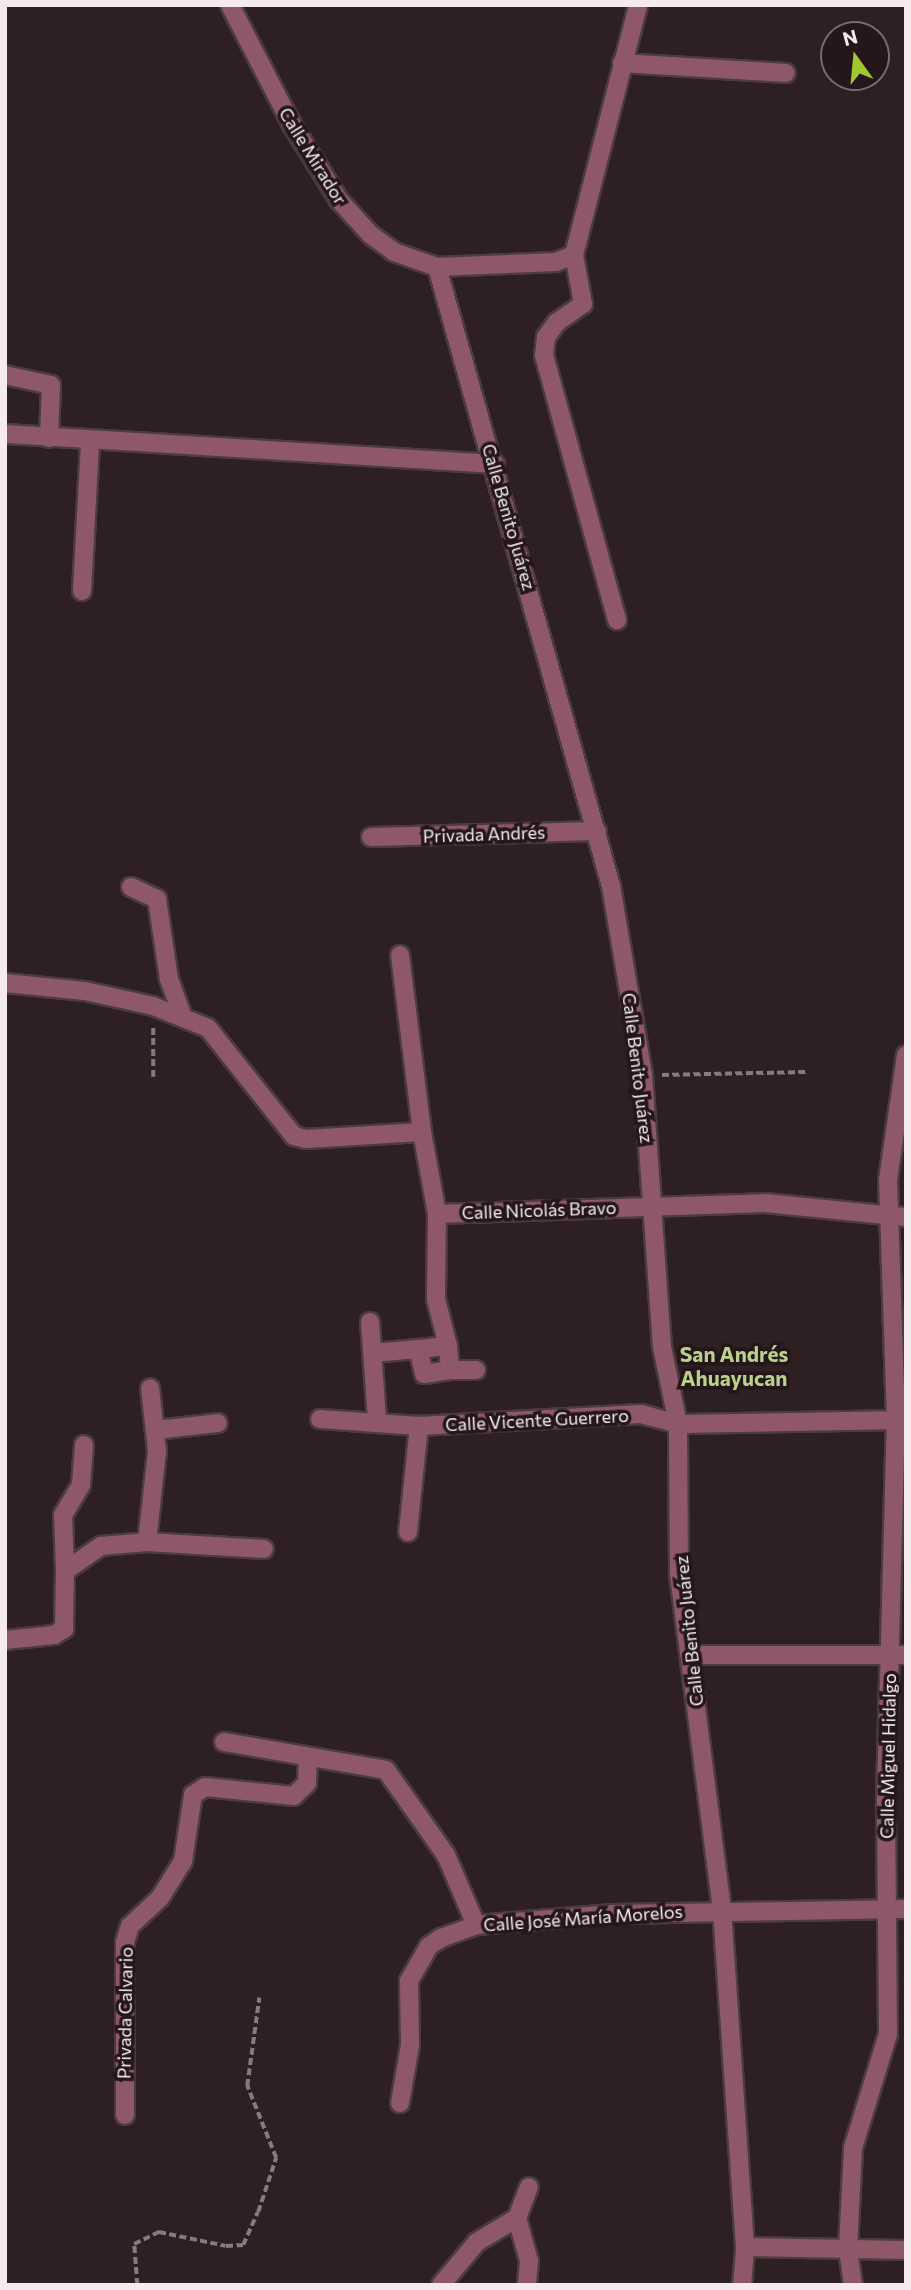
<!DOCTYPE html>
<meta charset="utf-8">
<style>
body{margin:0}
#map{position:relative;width:911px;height:2290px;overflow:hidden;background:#2e1f23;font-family:Commissioner,sans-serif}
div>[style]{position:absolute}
.path>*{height:3.5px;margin-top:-1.75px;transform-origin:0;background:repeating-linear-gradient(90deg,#877a7d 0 7px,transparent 0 10.5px)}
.roads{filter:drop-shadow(2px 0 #4a3c3f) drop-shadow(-2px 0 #4a3c3f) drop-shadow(0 2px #4a3c3f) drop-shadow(0 -2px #4a3c3f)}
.pedestrian>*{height:18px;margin:-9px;padding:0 9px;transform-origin:9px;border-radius:9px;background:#8e5868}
.minor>*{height:18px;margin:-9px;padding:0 9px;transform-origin:9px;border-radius:9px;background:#8e5868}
.tertiary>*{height:18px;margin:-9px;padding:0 9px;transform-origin:9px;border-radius:9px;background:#8e5868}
span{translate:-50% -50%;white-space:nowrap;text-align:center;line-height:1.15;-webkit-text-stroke:7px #24161a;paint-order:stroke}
.street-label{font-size:18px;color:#f5ebed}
.quarter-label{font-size:21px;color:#b9d289;font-weight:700}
.frame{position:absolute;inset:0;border:7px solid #f5ebed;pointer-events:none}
.north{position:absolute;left:820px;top:21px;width:70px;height:70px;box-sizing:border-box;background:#24161a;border:2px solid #786b6e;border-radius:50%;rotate:345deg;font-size:19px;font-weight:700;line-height:28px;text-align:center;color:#f5ebed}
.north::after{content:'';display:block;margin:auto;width:24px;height:32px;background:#9fca2d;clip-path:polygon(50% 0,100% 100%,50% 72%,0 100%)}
</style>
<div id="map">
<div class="path">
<i style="left:662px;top:1075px;width:144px;rotate:-1.2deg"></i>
<i style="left:153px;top:1077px;width:52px;rotate:-90deg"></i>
<i style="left:137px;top:2285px;width:41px;rotate:-94.2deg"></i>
<i style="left:134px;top:2244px;width:28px;rotate:-26deg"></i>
<i style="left:159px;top:2232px;width:68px;rotate:11.8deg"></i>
<i style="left:226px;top:2246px;width:17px;rotate:-3deg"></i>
<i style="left:243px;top:2245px;width:36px;rotate:-66deg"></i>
<i style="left:258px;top:2212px;width:57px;rotate:-71.6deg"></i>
<i style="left:276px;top:2158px;width:78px;rotate:-111.9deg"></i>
<i style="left:247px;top:2086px;width:89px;rotate:-82.2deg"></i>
</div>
<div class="roads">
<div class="pedestrian">
<i style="left:448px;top:1346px;width:24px;rotate:85deg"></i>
<i style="left:450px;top:1370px;width:26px;rotate:171deg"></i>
<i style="left:424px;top:1374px;width:26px;rotate:-103deg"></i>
<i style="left:418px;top:1349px;width:30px;rotate:-6deg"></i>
<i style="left:450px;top:1370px;width:26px"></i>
</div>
<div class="minor">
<i style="left:230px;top:5px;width:133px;rotate:62.7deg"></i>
<i style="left:291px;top:123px;width:91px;rotate:58.1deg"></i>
<i style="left:339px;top:200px;width:47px;rotate:47.6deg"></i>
<i style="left:371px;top:235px;width:29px;rotate:36deg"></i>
<i style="left:394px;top:252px;width:46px;rotate:19.2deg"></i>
<i style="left:437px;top:267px;width:119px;rotate:-2.4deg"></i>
<i style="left:556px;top:262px;width:19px;rotate:-21deg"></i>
<i style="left:574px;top:255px;width:258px;rotate:-75.6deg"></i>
<i style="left:622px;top:63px;width:164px;rotate:3.5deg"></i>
<i style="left:574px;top:255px;width:50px;rotate:79.6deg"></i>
<i style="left:583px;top:304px;width:32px;rotate:145deg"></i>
<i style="left:557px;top:322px;width:19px;rotate:126deg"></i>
<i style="left:546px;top:337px;width:18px;rotate:96deg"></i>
<i style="left:544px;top:355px;width:275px;rotate:74.6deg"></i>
<i style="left:5px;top:375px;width:47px;rotate:12.3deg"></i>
<i style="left:51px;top:385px;width:53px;rotate:92.2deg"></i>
<i style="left:5px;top:434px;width:491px;rotate:3.5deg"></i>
<i style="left:82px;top:591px;width:150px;rotate:-86.9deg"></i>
<i style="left:371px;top:837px;width:226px;rotate:-1.5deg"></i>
<i style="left:131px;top:887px;width:29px;rotate:25deg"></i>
<i style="left:157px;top:899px;width:81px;rotate:81.5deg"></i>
<i style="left:169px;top:979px;width:37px;rotate:70deg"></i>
<i style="left:400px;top:955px;width:178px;rotate:82.9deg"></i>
<i style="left:5px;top:983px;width:80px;rotate:5.7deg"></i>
<i style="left:85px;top:991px;width:70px;rotate:12.4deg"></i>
<i style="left:153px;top:1006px;width:59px;rotate:21.8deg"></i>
<i style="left:208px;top:1028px;width:138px;rotate:51.5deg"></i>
<i style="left:294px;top:1136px;width:12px;rotate:14deg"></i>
<i style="left:306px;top:1139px;width:116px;rotate:-3.5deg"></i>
<i style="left:422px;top:1132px;width:83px;rotate:79.6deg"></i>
<i style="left:437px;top:1214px;width:328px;rotate:-1.9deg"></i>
<i style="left:765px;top:1203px;width:142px;rotate:5.7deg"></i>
<i style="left:437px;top:1214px;width:85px;rotate:90.7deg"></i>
<i style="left:436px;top:1299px;width:49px;rotate:75.7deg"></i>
<i style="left:370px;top:1322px;width:98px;rotate:85.9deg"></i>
<i style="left:373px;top:1353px;width:45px;rotate:-5.1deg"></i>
<i style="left:320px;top:1419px;width:99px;rotate:4deg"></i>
<i style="left:419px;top:1426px;width:222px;rotate:-3.1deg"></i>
<i style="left:641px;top:1414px;width:38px;rotate:15deg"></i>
<i style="left:678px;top:1424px;width:79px;rotate:-101.7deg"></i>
<i style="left:662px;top:1347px;width:273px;rotate:-94deg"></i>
<i style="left:643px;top:1075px;width:192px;rotate:-99.6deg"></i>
<i style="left:611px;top:886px;width:643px;rotate:-105.7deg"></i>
<i style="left:156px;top:1430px;width:62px;rotate:-6.4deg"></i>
<i style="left:408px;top:1532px;width:107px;rotate:-84.1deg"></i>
<i style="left:147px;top:1542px;width:92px;rotate:-83.7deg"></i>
<i style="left:157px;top:1451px;width:63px;rotate:-96.3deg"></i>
<i style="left:65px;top:1571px;width:56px;rotate:-92deg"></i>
<i style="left:63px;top:1515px;width:35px;rotate:-59deg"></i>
<i style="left:81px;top:1485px;width:40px;rotate:-85.7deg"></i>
<i style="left:5px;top:1640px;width:49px;rotate:-5.8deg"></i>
<i style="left:54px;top:1635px;width:12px;rotate:-31deg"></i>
<i style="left:64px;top:1629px;width:58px;rotate:-89deg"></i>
<i style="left:65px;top:1571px;width:44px;rotate:-34.8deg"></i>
<i style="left:101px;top:1546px;width:46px;rotate:-5deg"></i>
<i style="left:147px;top:1542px;width:117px;rotate:3.4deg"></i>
<i style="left:691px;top:1655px;width:215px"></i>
<i style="left:224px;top:1742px;width:164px;rotate:9.8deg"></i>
<i style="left:386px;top:1770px;width:104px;rotate:54.8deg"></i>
<i style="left:446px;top:1855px;width:76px;rotate:66.8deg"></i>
<i style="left:400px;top:2103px;width:59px;rotate:-80.2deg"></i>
<i style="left:410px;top:2045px;width:64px;rotate:-90.9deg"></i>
<i style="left:409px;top:1981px;width:40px;rotate:-60.3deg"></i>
<i style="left:429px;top:1946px;width:14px;rotate:-34deg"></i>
<i style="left:441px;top:1938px;width:37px;rotate:-20deg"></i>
<i style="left:476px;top:1925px;width:138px;rotate:-4.6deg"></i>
<i style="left:614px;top:1914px;width:292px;rotate:-1deg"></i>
<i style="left:125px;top:2115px;width:173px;rotate:-90deg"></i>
<i style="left:125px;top:1942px;width:17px;rotate:-73deg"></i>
<i style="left:130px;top:1926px;width:41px;rotate:-43deg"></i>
<i style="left:160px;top:1898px;width:44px;rotate:-58.1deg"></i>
<i style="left:183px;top:1861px;width:67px;rotate:-81.4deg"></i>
<i style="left:193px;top:1795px;width:14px;rotate:-34deg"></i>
<i style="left:205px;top:1787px;width:89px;rotate:5.8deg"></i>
<i style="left:294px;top:1796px;width:18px;rotate:-45deg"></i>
<i style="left:307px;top:1783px;width:23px;rotate:-88deg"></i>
<i style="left:517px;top:2218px;width:33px;rotate:-69deg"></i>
<i style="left:745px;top:2247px;width:161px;rotate:1.1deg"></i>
<i style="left:441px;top:2285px;width:56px;rotate:-50.1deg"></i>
<i style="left:477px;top:2242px;width:47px;rotate:-31deg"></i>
<i style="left:517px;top:2218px;width:45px;rotate:74.4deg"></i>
<i style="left:529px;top:2261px;width:24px;rotate:95deg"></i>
<i style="left:853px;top:2285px;width:37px;rotate:-98deg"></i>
<i style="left:848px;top:2248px;width:100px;rotate:-87.1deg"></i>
<i style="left:853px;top:2148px;width:119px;rotate:-72.9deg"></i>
<i style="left:888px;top:2034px;width:238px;rotate:-90.5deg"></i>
<i style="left:886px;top:1796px;width:376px;rotate:-88.5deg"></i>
<i style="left:896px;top:1420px;width:240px;rotate:-91.9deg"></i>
<i style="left:888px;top:1180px;width:126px;rotate:-81.8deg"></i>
</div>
<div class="tertiary">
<i style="left:742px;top:2285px;width:38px;rotate:-85deg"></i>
<i style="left:745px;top:2247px;width:338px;rotate:-93.9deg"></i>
<i style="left:722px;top:1910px;width:341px;rotate:-97.3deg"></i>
<i style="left:679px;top:1572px;width:148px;rotate:-90.4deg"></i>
<i style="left:678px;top:1424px;width:228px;rotate:-1deg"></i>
</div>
</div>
<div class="street-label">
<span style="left:313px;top:156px;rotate:58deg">Calle Mirador</span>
<span style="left:509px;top:517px;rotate:74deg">Calle Benito Juárez</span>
<span style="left:484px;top:834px;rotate:-2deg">Privada Andrés</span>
<span style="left:638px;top:1068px;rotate:83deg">Calle Benito Juárez</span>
<span style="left:539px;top:1210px;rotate:-2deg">Calle Nicolás Bravo</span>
<span style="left:537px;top:1420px;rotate:-3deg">Calle Vicente Guerrero</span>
<span style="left:689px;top:1631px;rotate:-96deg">Calle Benito Juárez</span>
<span style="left:888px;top:1756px;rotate:-89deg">Calle Miguel Hidalgo</span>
<span style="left:583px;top:1918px;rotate:-4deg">Calle José María Morelos</span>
<span style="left:125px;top:2013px;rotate:-89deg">Privada Calvario</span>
</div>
<div class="quarter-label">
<span style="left:734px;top:1366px">San Andrés<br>Ahuayucan</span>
</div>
<div class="frame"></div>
<div class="north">N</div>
</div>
